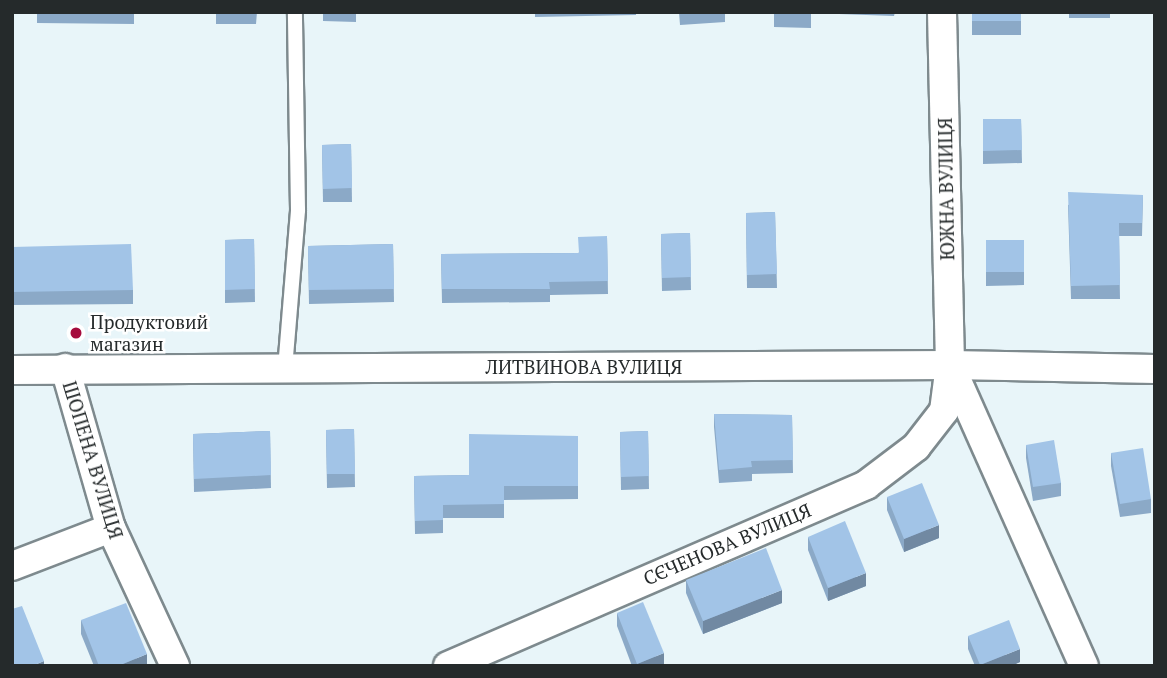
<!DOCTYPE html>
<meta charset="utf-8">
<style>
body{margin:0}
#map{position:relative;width:1167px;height:678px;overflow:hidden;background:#e8f5f9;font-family:"PT Serif",serif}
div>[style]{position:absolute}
.roads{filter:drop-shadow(2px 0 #7e8a8e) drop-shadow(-2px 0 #7e8a8e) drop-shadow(0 2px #7e8a8e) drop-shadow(0 -2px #7e8a8e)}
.lane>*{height:14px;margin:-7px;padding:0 7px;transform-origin:7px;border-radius:7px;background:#fff}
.street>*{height:28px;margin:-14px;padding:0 14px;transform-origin:14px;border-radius:14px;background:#fff}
.wall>*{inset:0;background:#8ba9c7}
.shaded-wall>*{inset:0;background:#7189a2}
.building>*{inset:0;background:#a2c4e7}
.dots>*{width:19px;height:19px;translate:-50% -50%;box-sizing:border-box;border:4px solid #fff;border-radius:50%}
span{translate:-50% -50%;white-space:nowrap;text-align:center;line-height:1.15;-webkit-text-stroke:5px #fff;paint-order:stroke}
.street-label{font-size:19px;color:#252a2b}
.poi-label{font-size:19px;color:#252a2b}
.left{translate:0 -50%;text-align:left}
.frame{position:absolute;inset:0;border:14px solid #252a2b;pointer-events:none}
</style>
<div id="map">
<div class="roads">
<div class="lane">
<i style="left:285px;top:369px;width:160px;rotate:-85.3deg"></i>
<i style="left:298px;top:210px;width:198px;rotate:-90.9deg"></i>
</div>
<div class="street">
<i style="left:950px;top:365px;width:329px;rotate:66deg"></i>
<i style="left:65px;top:368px;width:166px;rotate:74deg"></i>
<i style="left:111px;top:528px;width:152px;rotate:65.1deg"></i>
<i style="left:12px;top:370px;width:938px;rotate:-0.31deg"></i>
<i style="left:950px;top:365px;width:205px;rotate:1.1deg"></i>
<i style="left:12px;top:566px;width:106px;rotate:-21deg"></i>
<i style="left:448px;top:666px;width:456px;rotate:-23.4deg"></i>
<i style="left:866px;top:485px;width:63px;rotate:-37.2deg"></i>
<i style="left:916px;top:447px;width:46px;rotate:-52.1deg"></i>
<i style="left:944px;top:411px;width:46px;rotate:-82.6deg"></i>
<i style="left:950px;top:365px;width:353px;rotate:-91.3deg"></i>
</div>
</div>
<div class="wall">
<i style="clip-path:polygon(37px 12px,134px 12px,134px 24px,37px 23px)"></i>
<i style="clip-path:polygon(216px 12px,257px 12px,256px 24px,216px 24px)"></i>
<i style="clip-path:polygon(323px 12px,356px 12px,356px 22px,323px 21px)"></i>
<i style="clip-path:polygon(535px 12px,636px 12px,636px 15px,535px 17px)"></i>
<i style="clip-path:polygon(679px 12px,725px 12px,725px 22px,680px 25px)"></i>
<i style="clip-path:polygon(774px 12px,895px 12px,894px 16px,811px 13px,811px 28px,774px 27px)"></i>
<i style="clip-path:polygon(972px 12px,1021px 12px,1021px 35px,972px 35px)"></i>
<i style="clip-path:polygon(1069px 12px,1110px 12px,1110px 18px,1069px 18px)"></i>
<i style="clip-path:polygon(983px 119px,1021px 119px,1022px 163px,983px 164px)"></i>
<i style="clip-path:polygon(351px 144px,352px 202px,323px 202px,322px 145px)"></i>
<i style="clip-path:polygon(1143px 195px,1142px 236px,1119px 236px,1120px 299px,1071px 299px,1068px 205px)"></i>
<i style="clip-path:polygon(775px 212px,777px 288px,747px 288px,746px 213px)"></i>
<i style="clip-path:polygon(690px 233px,691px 290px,662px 291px,661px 234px)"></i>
<i style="clip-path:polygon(607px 236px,608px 294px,550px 295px,550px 302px,442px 303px,441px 254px,578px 253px)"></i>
<i style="clip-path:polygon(254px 239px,255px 302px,225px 303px,225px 240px)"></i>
<i style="clip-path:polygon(986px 240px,1024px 240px,1024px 285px,986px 286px)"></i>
<i style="clip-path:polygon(393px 244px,394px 302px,309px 304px,308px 246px)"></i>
<i style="clip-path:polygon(12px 247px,133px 290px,133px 304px,12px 305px)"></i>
<i style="clip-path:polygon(714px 414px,792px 415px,793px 473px,752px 474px,752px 481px,719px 483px,714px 427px)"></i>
<i style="clip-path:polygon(354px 429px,355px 487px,327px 488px,326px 430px)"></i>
<i style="clip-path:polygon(270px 431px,271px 488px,194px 492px,193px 434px)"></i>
<i style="clip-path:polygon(648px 431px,649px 489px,621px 490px,620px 432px)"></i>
<i style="clip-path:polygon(578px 436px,578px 499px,504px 500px,504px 518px,443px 518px,443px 533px,415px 534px,414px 476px,469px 475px)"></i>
<i style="clip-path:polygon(1026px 445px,1061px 483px,1061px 496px,1033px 501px,1026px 458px)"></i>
<i style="clip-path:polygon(1111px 453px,1151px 499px,1151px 513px,1120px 517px,1111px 466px)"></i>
<i style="clip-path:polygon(887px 497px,939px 538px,904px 552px,887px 510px)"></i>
<i style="clip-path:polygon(808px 537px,866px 586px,828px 601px,808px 550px)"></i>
<i style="clip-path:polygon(686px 580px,782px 603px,703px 634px,686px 593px)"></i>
<i style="clip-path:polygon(617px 613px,664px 666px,632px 666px,617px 626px)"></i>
<i style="clip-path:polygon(81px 620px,147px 666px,94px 666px,81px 634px)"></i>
<i style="clip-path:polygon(968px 636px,1020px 662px,1011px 666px,975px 666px,968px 649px)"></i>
</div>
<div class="shaded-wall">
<i style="clip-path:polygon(939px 525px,939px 538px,904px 552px,904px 539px)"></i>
<i style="clip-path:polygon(866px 573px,866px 586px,828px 601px,828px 588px)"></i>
<i style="clip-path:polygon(782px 590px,782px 603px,703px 634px,703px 621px)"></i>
<i style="clip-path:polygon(1020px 649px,1020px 662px,1011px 666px,980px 666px,980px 665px)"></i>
<i style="clip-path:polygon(664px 653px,664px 666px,637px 666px,637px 664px)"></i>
<i style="clip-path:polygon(147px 654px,147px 666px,118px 666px)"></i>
<i style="clip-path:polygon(44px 661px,44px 666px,32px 666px)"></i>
</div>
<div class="building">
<i style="clip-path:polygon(774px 12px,811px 12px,811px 14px,774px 14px)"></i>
<i style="clip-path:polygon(972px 12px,1021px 12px,1021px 21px,972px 21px)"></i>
<i style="clip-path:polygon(983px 119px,1021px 119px,1022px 150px,983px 151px)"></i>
<i style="clip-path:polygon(351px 144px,352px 188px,323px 189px,322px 145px)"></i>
<i style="clip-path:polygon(1068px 192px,1143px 195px,1142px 223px,1119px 223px,1120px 285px,1071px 286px)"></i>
<i style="clip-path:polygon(775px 212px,777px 274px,747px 275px,746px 213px)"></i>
<i style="clip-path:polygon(690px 233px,691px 277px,662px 278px,661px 234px)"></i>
<i style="clip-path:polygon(607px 236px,608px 281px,549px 282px,550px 289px,442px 289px,441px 254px,579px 253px,578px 237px)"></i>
<i style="clip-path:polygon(254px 239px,255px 289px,225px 290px,225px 240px)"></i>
<i style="clip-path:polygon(986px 240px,1024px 240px,1024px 272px,986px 272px)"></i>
<i style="clip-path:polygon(131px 244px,133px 290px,12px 292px,12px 247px)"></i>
<i style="clip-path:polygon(393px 244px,394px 289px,309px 290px,308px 246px)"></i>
<i style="clip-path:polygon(714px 414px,792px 415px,793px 460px,751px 461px,752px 467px,719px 470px)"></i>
<i style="clip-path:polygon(354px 429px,355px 474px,327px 474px,326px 430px)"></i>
<i style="clip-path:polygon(270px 431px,271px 475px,194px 479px,193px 434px)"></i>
<i style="clip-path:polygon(648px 431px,649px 476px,621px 477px,620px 432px)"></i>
<i style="clip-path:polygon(469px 434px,578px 436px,578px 486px,504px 486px,504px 504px,443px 505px,443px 520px,415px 521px,414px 476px,469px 475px)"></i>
<i style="clip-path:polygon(1054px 440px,1061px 483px,1033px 487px,1026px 445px)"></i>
<i style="clip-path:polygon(1143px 448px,1151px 499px,1120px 504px,1111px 453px)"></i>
<i style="clip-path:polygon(922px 483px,939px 525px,904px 539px,887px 497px)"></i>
<i style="clip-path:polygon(845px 521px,866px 573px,828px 588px,808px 537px)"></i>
<i style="clip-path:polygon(766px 548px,782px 590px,703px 621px,686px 580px)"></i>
<i style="clip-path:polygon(643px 602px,664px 653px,637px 664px,617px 613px)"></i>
<i style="clip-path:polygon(126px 603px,147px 654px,118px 666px,99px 666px,81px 620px)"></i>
<i style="clip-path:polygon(22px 606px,44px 661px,32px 666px,12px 666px,12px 609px)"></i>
<i style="clip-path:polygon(1009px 620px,1020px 649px,980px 665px,968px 636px)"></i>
</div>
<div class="dots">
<i style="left:76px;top:333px;background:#a50b3d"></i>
</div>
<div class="street-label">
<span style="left:946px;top:189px;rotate:-91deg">ЮЖНА ВУЛИЦЯ</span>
<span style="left:584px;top:367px">ЛИТВИНОВА ВУЛИЦЯ</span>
<span style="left:93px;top:460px;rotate:73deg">ШОПЕНА ВУЛИЦЯ</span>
<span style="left:727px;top:544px;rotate:-23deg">СЄЧЕНОВА ВУЛИЦЯ</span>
</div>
<div class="poi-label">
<span class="left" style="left:90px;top:333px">Продуктовий<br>магазин</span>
</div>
<div class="frame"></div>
</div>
